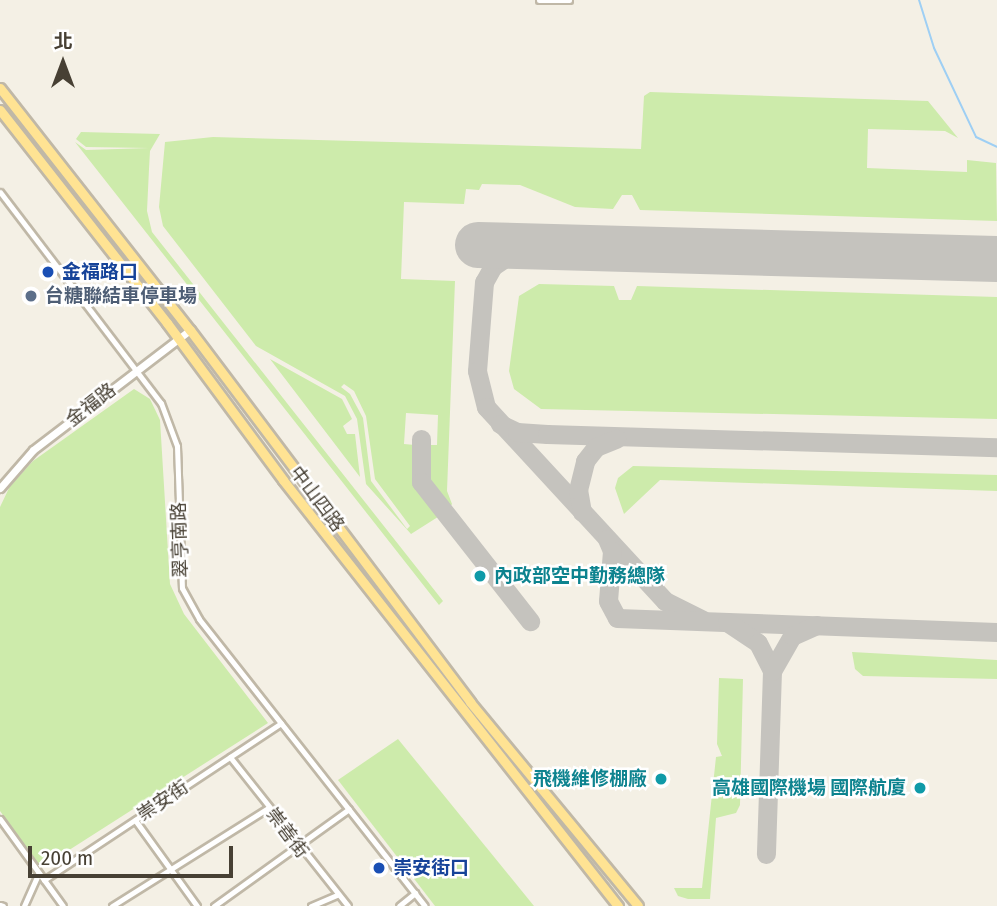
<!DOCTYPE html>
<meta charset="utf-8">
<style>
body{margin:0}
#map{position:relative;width:997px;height:906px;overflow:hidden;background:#f4f0e5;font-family:"Fira Sans Condensed","Noto Sans TC",sans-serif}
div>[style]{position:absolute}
.green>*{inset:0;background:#cdebab}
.stream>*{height:2px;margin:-1px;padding:0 1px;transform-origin:1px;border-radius:1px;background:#9ecff4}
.taxiway>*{height:19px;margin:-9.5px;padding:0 9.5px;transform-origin:9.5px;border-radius:9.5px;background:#c5c3be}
.runway>*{height:46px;margin:-23px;padding:0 23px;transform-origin:23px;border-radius:23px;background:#c5c3be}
.roads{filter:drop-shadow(2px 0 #c0b8a7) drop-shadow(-2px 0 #c0b8a7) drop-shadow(0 2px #c0b8a7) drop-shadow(0 -2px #c0b8a7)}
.minor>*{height:5px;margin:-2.5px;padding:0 2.5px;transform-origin:2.5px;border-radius:2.5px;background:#fff}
.tertiary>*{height:7px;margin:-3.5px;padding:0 3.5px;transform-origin:3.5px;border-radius:3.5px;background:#fff}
.primary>*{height:9px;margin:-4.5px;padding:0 4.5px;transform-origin:4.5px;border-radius:4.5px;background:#ffe393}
.dots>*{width:19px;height:19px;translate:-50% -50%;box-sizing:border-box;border:4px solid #fff;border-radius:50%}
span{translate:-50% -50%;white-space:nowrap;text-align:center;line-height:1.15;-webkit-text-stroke:5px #fff;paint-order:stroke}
.transit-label{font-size:19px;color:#164399;font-weight:700}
.left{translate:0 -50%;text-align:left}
.service-label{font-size:19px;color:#4e5e75;font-weight:700}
.street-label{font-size:19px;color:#474034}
.culture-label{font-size:19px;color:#0d838f;font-weight:700}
.right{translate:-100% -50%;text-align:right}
.north{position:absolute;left:28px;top:28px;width:70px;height:70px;-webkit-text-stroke:5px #fff;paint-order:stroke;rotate:0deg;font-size:19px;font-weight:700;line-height:28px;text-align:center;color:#474034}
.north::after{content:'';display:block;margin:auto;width:24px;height:32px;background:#474034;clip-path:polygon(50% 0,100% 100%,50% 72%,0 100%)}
.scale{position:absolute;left:28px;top:846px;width:205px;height:32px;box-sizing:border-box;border:4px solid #474034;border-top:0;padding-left:9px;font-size:21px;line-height:24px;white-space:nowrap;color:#474034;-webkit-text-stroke:5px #fff;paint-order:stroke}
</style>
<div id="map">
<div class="green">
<i style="clip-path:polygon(evenodd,650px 92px,928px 101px,958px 138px,945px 131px,868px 129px,867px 168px,967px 172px,967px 160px,996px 163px,997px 221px,640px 210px,632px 195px,622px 195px,613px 209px,575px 207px,520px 185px,482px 184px,479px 190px,466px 189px,464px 204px,404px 202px,401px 279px,455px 281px,447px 491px,452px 504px,449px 509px,425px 479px,425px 445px,437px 445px,438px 415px,406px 413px,404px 444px,415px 445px,416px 482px,441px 515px,411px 534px,366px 484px,357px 419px,345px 396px,256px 346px,163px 226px,159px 207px,165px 142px,213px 137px,641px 149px,644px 96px,650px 92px,344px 384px,354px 391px,366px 416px,375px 479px,410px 526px,407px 529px,371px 481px,363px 418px,350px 394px,341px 387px,344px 384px)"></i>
<i style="clip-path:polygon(81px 132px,160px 134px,150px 151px,149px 169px,147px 211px,152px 232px,443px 601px,439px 605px,75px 142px,86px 150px,149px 148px,86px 147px,76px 139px)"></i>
<i style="clip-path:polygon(539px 284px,614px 286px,619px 300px,631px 300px,637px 286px,997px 297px,997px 419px,541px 409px,514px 389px,509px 371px,519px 296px)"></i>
<i style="clip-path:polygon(270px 359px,342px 399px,352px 419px,343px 426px,347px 434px,355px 434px,360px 477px)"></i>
<i style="clip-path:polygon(134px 389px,150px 399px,160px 420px,170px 584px,184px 614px,268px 723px,41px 868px,0 811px,0 507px,10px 486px,33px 461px)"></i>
<i style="clip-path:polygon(633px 466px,997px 475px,997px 491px,660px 480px,624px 514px,615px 488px,618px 478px)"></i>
<i style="clip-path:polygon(852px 652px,997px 660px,997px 679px,863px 676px,855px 669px)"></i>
<i style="clip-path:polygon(719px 678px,743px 679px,740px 805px,736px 813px,716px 818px,710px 899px,688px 899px,678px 896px,674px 888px,702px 888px,716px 757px,722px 756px,717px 744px)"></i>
<i style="clip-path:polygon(398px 739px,534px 906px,435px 906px,338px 780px)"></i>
</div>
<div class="stream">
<i style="left:919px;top:0;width:50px;rotate:72.6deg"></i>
<i style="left:934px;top:48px;width:98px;rotate:64.7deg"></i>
<i style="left:976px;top:137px;width:23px;rotate:25deg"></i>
</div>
<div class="taxiway">
<i style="left:542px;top:247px;width:32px;rotate:167deg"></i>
<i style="left:511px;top:254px;width:22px;rotate:146deg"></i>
<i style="left:493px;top:266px;width:18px;rotate:119deg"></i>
<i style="left:484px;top:282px;width:89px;rotate:94.5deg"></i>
<i style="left:477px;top:371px;width:37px;rotate:76deg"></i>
<i style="left:486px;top:407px;width:264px;rotate:47.3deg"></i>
<i style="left:665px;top:601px;width:42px;rotate:26.6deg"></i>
<i style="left:500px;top:424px;width:19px;rotate:25deg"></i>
<i style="left:517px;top:432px;width:30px;rotate:4deg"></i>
<i style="left:547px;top:434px;width:450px;rotate:1.7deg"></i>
<i style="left:421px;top:439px;width:43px;rotate:90deg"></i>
<i style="left:421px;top:482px;width:177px;rotate:51.9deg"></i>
<i style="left:582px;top:512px;width:22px;rotate:-100deg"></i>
<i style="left:578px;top:490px;width:30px;rotate:-76deg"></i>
<i style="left:585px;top:461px;width:18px;rotate:-52deg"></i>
<i style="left:596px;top:447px;width:22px;rotate:-22deg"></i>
<i style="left:607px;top:539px;width:13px;rotate:67deg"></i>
<i style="left:612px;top:551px;width:50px;rotate:94.6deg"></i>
<i style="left:608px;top:601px;width:19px;rotate:62deg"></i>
<i style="left:617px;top:618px;width:380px;rotate:2.1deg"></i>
<i style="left:727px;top:622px;width:37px;rotate:34deg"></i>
<i style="left:758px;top:643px;width:31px;rotate:63deg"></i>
<i style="left:772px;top:671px;width:183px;rotate:91.9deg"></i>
<i style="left:772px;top:671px;width:40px;rotate:-60.3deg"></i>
<i style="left:792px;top:636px;width:27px;rotate:-24deg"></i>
</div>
<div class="runway">
<i style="left:478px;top:245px;width:519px;rotate:1.55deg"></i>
</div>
<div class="roads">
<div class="minor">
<i style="left:539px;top:0;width:30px"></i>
<i style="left:0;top:192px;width:265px;rotate:52.7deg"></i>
<i style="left:161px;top:403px;width:46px;rotate:69.6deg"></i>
<i style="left:177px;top:446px;width:142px;rotate:88deg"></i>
<i style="left:182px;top:588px;width:35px;rotate:61deg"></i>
<i style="left:199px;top:619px;width:365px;rotate:51.8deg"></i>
<i style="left:230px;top:757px;width:190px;rotate:51.6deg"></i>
<i style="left:0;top:819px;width:107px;rotate:54.1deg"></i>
<i style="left:135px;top:820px;width:106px;rotate:54.2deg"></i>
<i style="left:44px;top:880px;width:284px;rotate:-33.5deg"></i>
<i style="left:0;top:905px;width:3px;rotate:18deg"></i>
<i style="left:24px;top:906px;width:36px;rotate:-66deg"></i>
<i style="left:112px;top:906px;width:184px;rotate:-32.1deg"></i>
<i style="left:214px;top:906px;width:166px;rotate:-35.7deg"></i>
<i style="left:311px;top:906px;width:28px;rotate:-23deg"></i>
<i style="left:399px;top:906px;width:21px;rotate:-39deg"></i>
</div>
<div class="tertiary">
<i style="left:0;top:488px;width:50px;rotate:-49deg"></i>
<i style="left:33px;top:450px;width:198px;rotate:-37.4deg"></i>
</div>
<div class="primary">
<i style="left:0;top:88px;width:308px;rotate:51.9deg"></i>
<i style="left:190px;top:330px;width:466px;rotate:53deg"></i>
<i style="left:470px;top:702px;width:264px;rotate:50.5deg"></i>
<i style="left:0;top:110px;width:271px;rotate:51.9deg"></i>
<i style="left:167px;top:323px;width:195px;rotate:53.5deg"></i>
<i style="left:283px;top:480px;width:542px;rotate:51.82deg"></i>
</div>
</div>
<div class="dots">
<i style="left:48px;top:272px;background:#1a4fb4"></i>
<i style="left:31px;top:296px;background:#5c6f8a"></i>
<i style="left:480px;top:576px;background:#0f9aa8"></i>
<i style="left:661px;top:779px;background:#0f9aa8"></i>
<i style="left:920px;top:788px;background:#0f9aa8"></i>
<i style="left:379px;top:868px;background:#1a4fb4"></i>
</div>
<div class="transit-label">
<span class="left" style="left:62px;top:272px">金福路口</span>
<span class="left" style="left:393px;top:868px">崇安街口</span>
</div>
<div class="service-label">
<span class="left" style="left:45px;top:296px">台糖聯結車停車場</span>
</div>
<div class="street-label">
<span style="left:91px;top:405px;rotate:-38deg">金福路</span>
<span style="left:317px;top:499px;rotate:53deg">中山四路</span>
<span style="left:180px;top:540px;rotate:-92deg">翠亨南路</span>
<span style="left:163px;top:801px;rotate:-34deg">崇安街</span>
<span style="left:287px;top:833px;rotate:53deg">崇善街</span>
</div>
<div class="culture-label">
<span class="left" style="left:494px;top:576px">內政部空中勤務總隊</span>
<span class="right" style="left:647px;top:779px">飛機維修棚廠</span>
<span class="right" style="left:906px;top:788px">高雄國際機場 國際航廈</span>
</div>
<div class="north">北</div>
<div class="scale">200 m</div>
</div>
